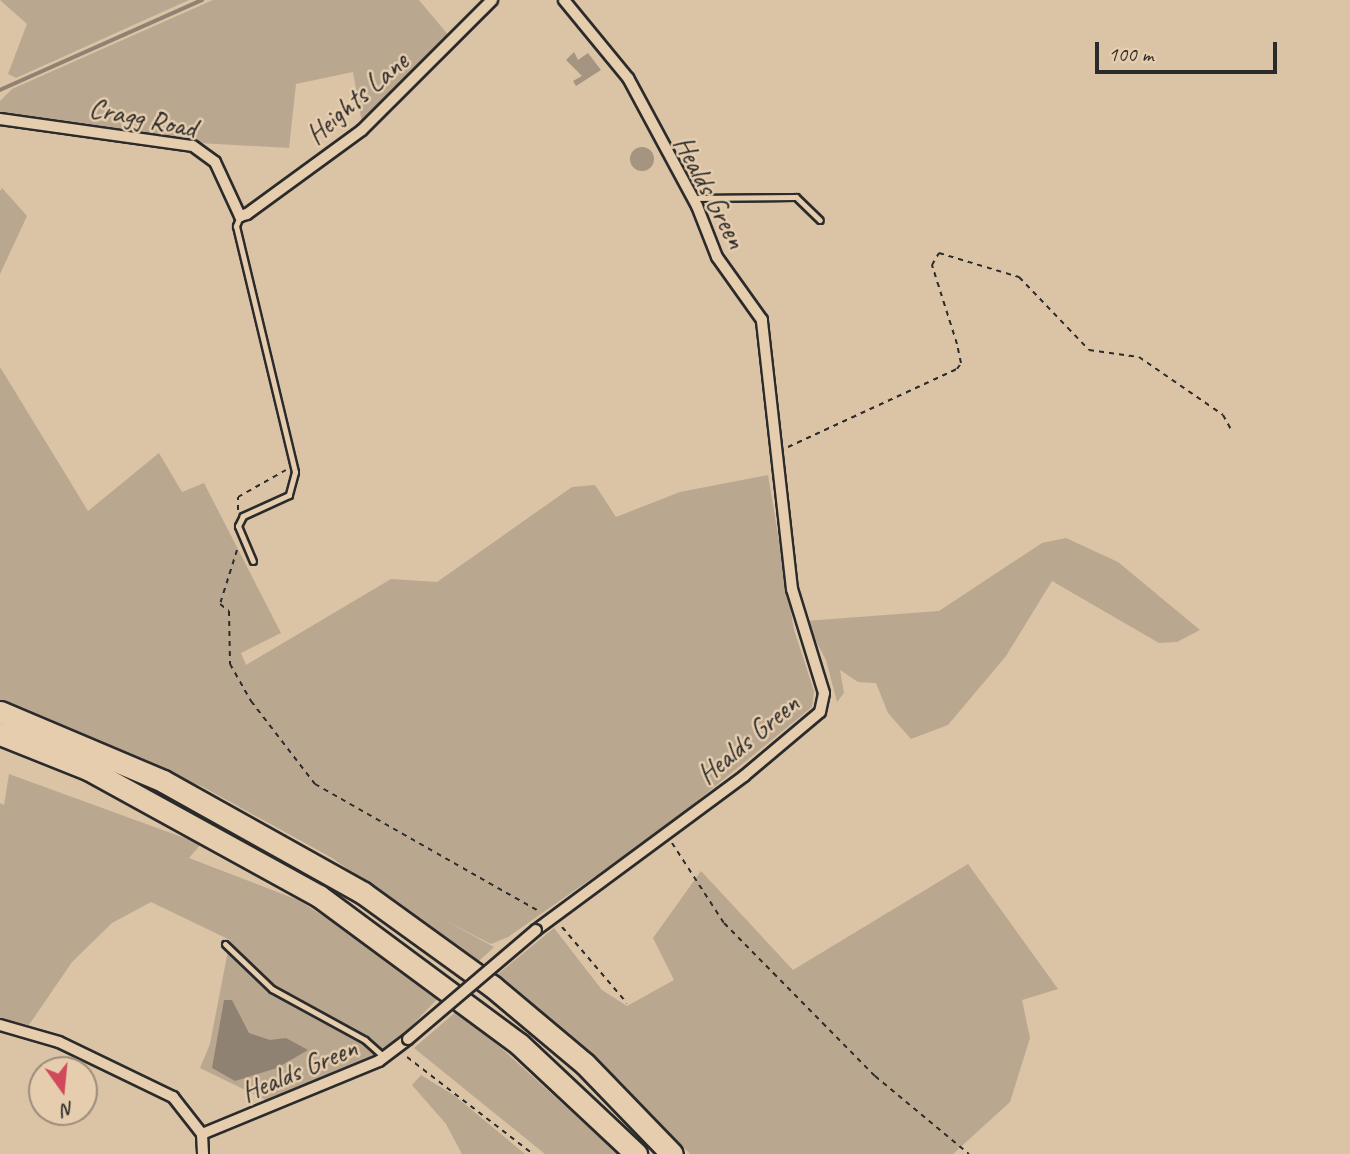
<!DOCTYPE html>
<style>
body{margin:0}
#map{position:relative;width:1350px;height:1154px;overflow:hidden;background:#dbc3a6;font-family:Caveat,sans-serif}
div>[style]{position:absolute}
.green>*{inset:0;background:#baa790}
.water>*{inset:0;background:#908272}
.stream>*{height:3.5px;margin:-1.75px;padding:0 1.75px;transform-origin:1.75px;border-radius:1.75px;background:#908272}
.building>*{inset:0;background:#a49480}
.round{border-radius:50%}
.path>*{height:2px;margin-top:-1px;transform-origin:0;background:repeating-linear-gradient(90deg,#2b2b2b 0 5px,transparent 0 10px)}
.roads{filter:drop-shadow(2px 0 #2b2b2b) drop-shadow(-2px 0 #2b2b2b) drop-shadow(0 2px #2b2b2b) drop-shadow(0 -2px #2b2b2b)}
.service>*{height:5px;margin:-2.5px;padding:0 2.5px;transform-origin:2.5px;border-radius:2.5px;background:#e6cdae}
.minor>*{height:10px;margin:-5px;padding:0 5px;transform-origin:5px;border-radius:5px;background:#e6cdae}
.motorway>*{height:21px;margin:-10.5px;padding:0 10.5px;transform-origin:10.5px;border-radius:10.5px;background:#e6cdae}
.bridges{filter:drop-shadow(2px 0 #2b2b2b) drop-shadow(-2px 0 #2b2b2b) drop-shadow(0 2px #2b2b2b) drop-shadow(0 -2px #2b2b2b)}
.minor-bridge>*{height:10px;margin:-5px;padding:0 5px;transform-origin:5px;border-radius:5px;background:#e6cdae}
span{translate:-50% -50%;white-space:nowrap;text-align:center;line-height:1.15;-webkit-text-stroke:5px #e6cdae;paint-order:stroke}
.street-label{font-size:28px;color:#2b2b2b}
.north{position:absolute;left:28px;top:1056px;width:70px;height:70px;box-sizing:border-box;background:#e6cdae;border:2px solid #9b8c7a;border-radius:50%;rotate:165deg;font-size:19px;font-weight:700;line-height:28px;text-align:center;color:#2b2b2b}
.north::after{content:'';display:block;margin:auto;width:24px;height:32px;background:#d1495b;clip-path:polygon(50% 0,100% 100%,50% 72%,0 100%)}
.scale{position:absolute;left:1095px;top:42px;width:182px;height:32px;box-sizing:border-box;border:4px solid #2b2b2b;border-top:0;padding-left:9px;font-size:21px;line-height:24px;white-space:nowrap;color:#2b2b2b;-webkit-text-stroke:5px #e6cdae;paint-order:stroke}
</style>
<div id="map">
<div class="green">
<i style="clip-path:polygon(0 0,189px 0,16px 78px,8px 74px,27px 24px)"></i>
<i style="clip-path:polygon(213px 0,419px 0,450px 37px,362px 123px,353px 72px,296px 84px,289px 148px,199px 143px,0 113px,0 101px,12px 89px)"></i>
<i style="clip-path:polygon(2px 188px,27px 216px,0 274px,0 191px)"></i>
<i style="clip-path:polygon(0 367px,88px 511px,159px 453px,182px 492px,204px 483px,281px 633px,241px 653px,246px 665px,391px 579px,437px 582px,572px 487px,595px 485px,616px 517px,680px 492px,768px 475px,794px 630px,814px 691px,812px 707px,664px 828px,508px 937px,491px 944px,446px 921px,494px 947px,478px 962px,332px 858px,203px 787px,0 700px)"></i>
<i style="clip-path:polygon(1066px 538px,1118px 562px,1200px 630px,1177px 642px,1159px 643px,1052px 581px,1006px 656px,948px 725px,911px 739px,888px 713px,876px 683px,858px 682px,840px 670px,844px 693px,837px 702px,826px 660px,805px 621px,939px 611px,1042px 543px)"></i>
<i style="clip-path:polygon(9px 774px,201px 844px,189px 858px,298px 900px,444px 992px,396px 1042px,368px 1060px,270px 1102px,200px 1068px,210px 1044px,230px 940px,151px 902px,112px 923px,72px 962px,29px 1025px,0 1018px,0 803px,4px 805px)"></i>
<i style="clip-path:polygon(968px 864px,1058px 989px,1022px 1000px,1030px 1038px,1010px 1102px,953px 1154px,690px 1154px,619px 1080px,498px 974px,554px 928px,602px 990px,627px 1006px,674px 980px,653px 938px,701px 871px,793px 970px)"></i>
<i style="clip-path:polygon(458px 1010px,500px 1047px,618px 1154px,545px 1154px,414px 1048px)"></i>
<i style="clip-path:polygon(421px 1075px,455px 1096px,525px 1154px,462px 1154px,446px 1124px,412px 1085px)"></i>
</div>
<div class="water">
<i style="clip-path:polygon(224px 1000px,232px 1000px,249px 1033px,270px 1040px,286px 1038px,308px 1050px,277px 1068px,235px 1081px,212px 1068px)"></i>
</div>
<div class="stream">
<i style="left:0;top:90px;width:221px;rotate:-24deg"></i>
</div>
<div class="building">
<i style="clip-path:polygon(574px 52px,578px 60px,588px 53px,601px 70px,576px 86px,573px 81px,582px 76px,566px 60px)"></i>
<i class="round" style="left:630px;top:147px;width:24px;height:24px"></i>
</div>
<div class="path">
<i style="left:788px;top:447px;width:186px;rotate:-24.8deg"></i>
<i style="left:957px;top:369px;width:7px;rotate:-56deg"></i>
<i style="left:961px;top:363px;width:19px;rotate:-102deg"></i>
<i style="left:957px;top:344px;width:83px;rotate:-107.6deg"></i>
<i style="left:932px;top:265px;width:14px;rotate:-60deg"></i>
<i style="left:939px;top:253px;width:84px;rotate:16.7deg"></i>
<i style="left:1019px;top:277px;width:101px;rotate:46.2deg"></i>
<i style="left:1089px;top:350px;width:50px;rotate:8deg"></i>
<i style="left:1139px;top:357px;width:102px;rotate:34.6deg"></i>
<i style="left:1223px;top:415px;width:18px;rotate:61deg"></i>
<i style="left:238px;top:510px;width:13px;rotate:-90deg"></i>
<i style="left:238px;top:497px;width:55px;rotate:-29.4deg"></i>
<i style="left:237px;top:550px;width:57px;rotate:107.5deg"></i>
<i style="left:220px;top:604px;width:11px;rotate:38deg"></i>
<i style="left:229px;top:611px;width:53px;rotate:88.9deg"></i>
<i style="left:230px;top:664px;width:43px;rotate:60.4deg"></i>
<i style="left:251px;top:701px;width:105px;rotate:52.4deg"></i>
<i style="left:315px;top:784px;width:259px;rotate:29.6deg"></i>
<i style="left:672px;top:843px;width:95px;rotate:57deg"></i>
<i style="left:724px;top:923px;width:215px;rotate:45.4deg"></i>
<i style="left:875px;top:1076px;width:122px;rotate:39.7deg"></i>
<i style="left:562px;top:927px;width:100px;rotate:49.5deg"></i>
<i style="left:407px;top:1057px;width:159px;rotate:37.6deg"></i>
</div>
<div class="roads">
<div class="service">
<i style="left:692px;top:198px;width:104px;rotate:-0.6deg"></i>
<i style="left:796px;top:197px;width:33px;rotate:44deg"></i>
<i style="left:240px;top:216px;width:11px;rotate:112deg"></i>
<i style="left:236px;top:226px;width:253px;rotate:76.5deg"></i>
<i style="left:295px;top:472px;width:24px;rotate:105deg"></i>
<i style="left:289px;top:495px;width:51px;rotate:155.5deg"></i>
<i style="left:243px;top:516px;width:11px;rotate:117deg"></i>
<i style="left:238px;top:526px;width:38px;rotate:67deg"></i>
<i style="left:225px;top:944px;width:65px;rotate:43.8deg"></i>
<i style="left:272px;top:989px;width:106px;rotate:28.7deg"></i>
<i style="left:365px;top:1040px;width:25px;rotate:42deg"></i>
</div>
<div class="minor">
<i style="left:0;top:119px;width:195px;rotate:8deg"></i>
<i style="left:193px;top:146px;width:27px;rotate:36deg"></i>
<i style="left:215px;top:162px;width:60px;rotate:65.2deg"></i>
<i style="left:240px;top:216px;width:7px;rotate:-16deg"></i>
<i style="left:247px;top:214px;width:142px;rotate:-36.1deg"></i>
<i style="left:362px;top:130px;width:184px;rotate:-45deg"></i>
<i style="left:536px;top:930px;width:259px;rotate:-36.5deg"></i>
<i style="left:744px;top:776px;width:99px;rotate:-40.1deg"></i>
<i style="left:820px;top:712px;width:19px;rotate:-78deg"></i>
<i style="left:824px;top:693px;width:109px;rotate:-107.1deg"></i>
<i style="left:792px;top:589px;width:271px;rotate:-96.4deg"></i>
<i style="left:762px;top:320px;width:77px;rotate:-125.5deg"></i>
<i style="left:717px;top:257px;width:55px;rotate:-111.4deg"></i>
<i style="left:697px;top:206px;width:145px;rotate:-118.3deg"></i>
<i style="left:628px;top:78px;width:101px;rotate:-129.4deg"></i>
<i style="left:0;top:1025px;width:61px;rotate:16.1deg"></i>
<i style="left:59px;top:1042px;width:127px;rotate:25.8deg"></i>
<i style="left:173px;top:1097px;width:47px;rotate:51.9deg"></i>
<i style="left:202px;top:1134px;width:20px;rotate:87deg"></i>
<i style="left:202px;top:1134px;width:191px;rotate:-22.4deg"></i>
<i style="left:379px;top:1061px;width:36px;rotate:-37deg"></i>
</div>
<div class="motorway">
<i style="left:0;top:712px;width:177px;rotate:22.9deg"></i>
<i style="left:163px;top:781px;width:229px;rotate:29.2deg"></i>
<i style="left:363px;top:893px;width:159px;rotate:35.8deg"></i>
<i style="left:492px;top:986px;width:121px;rotate:40deg"></i>
<i style="left:585px;top:1064px;width:125px;rotate:46deg"></i>
<i style="left:0;top:734px;width:95px;rotate:21.7deg"></i>
<i style="left:88px;top:769px;width:264px;rotate:28.8deg"></i>
<i style="left:319px;top:896px;width:249px;rotate:36.5deg"></i>
<i style="left:519px;top:1044px;width:161px;rotate:43.2deg"></i>
</div>
</div>
<div class="bridges">
<div class="minor-bridge">
<i style="left:408px;top:1039px;width:168px;rotate:-40.4deg"></i>
</div>
</div>
<div class="street-label">
<span style="left:357px;top:98px;rotate:-41deg">Heights Lane</span>
<span style="left:143px;top:118px;rotate:12deg">Cragg Road</span>
<span style="left:710px;top:192px;rotate:62deg">Healds Green</span>
<span style="left:748px;top:739px;rotate:-40deg">Healds Green</span>
<span style="left:299px;top:1070px;rotate:-23deg">Healds Green</span>
</div>
<div class="north">N</div>
<div class="scale">100 m</div>
</div>
